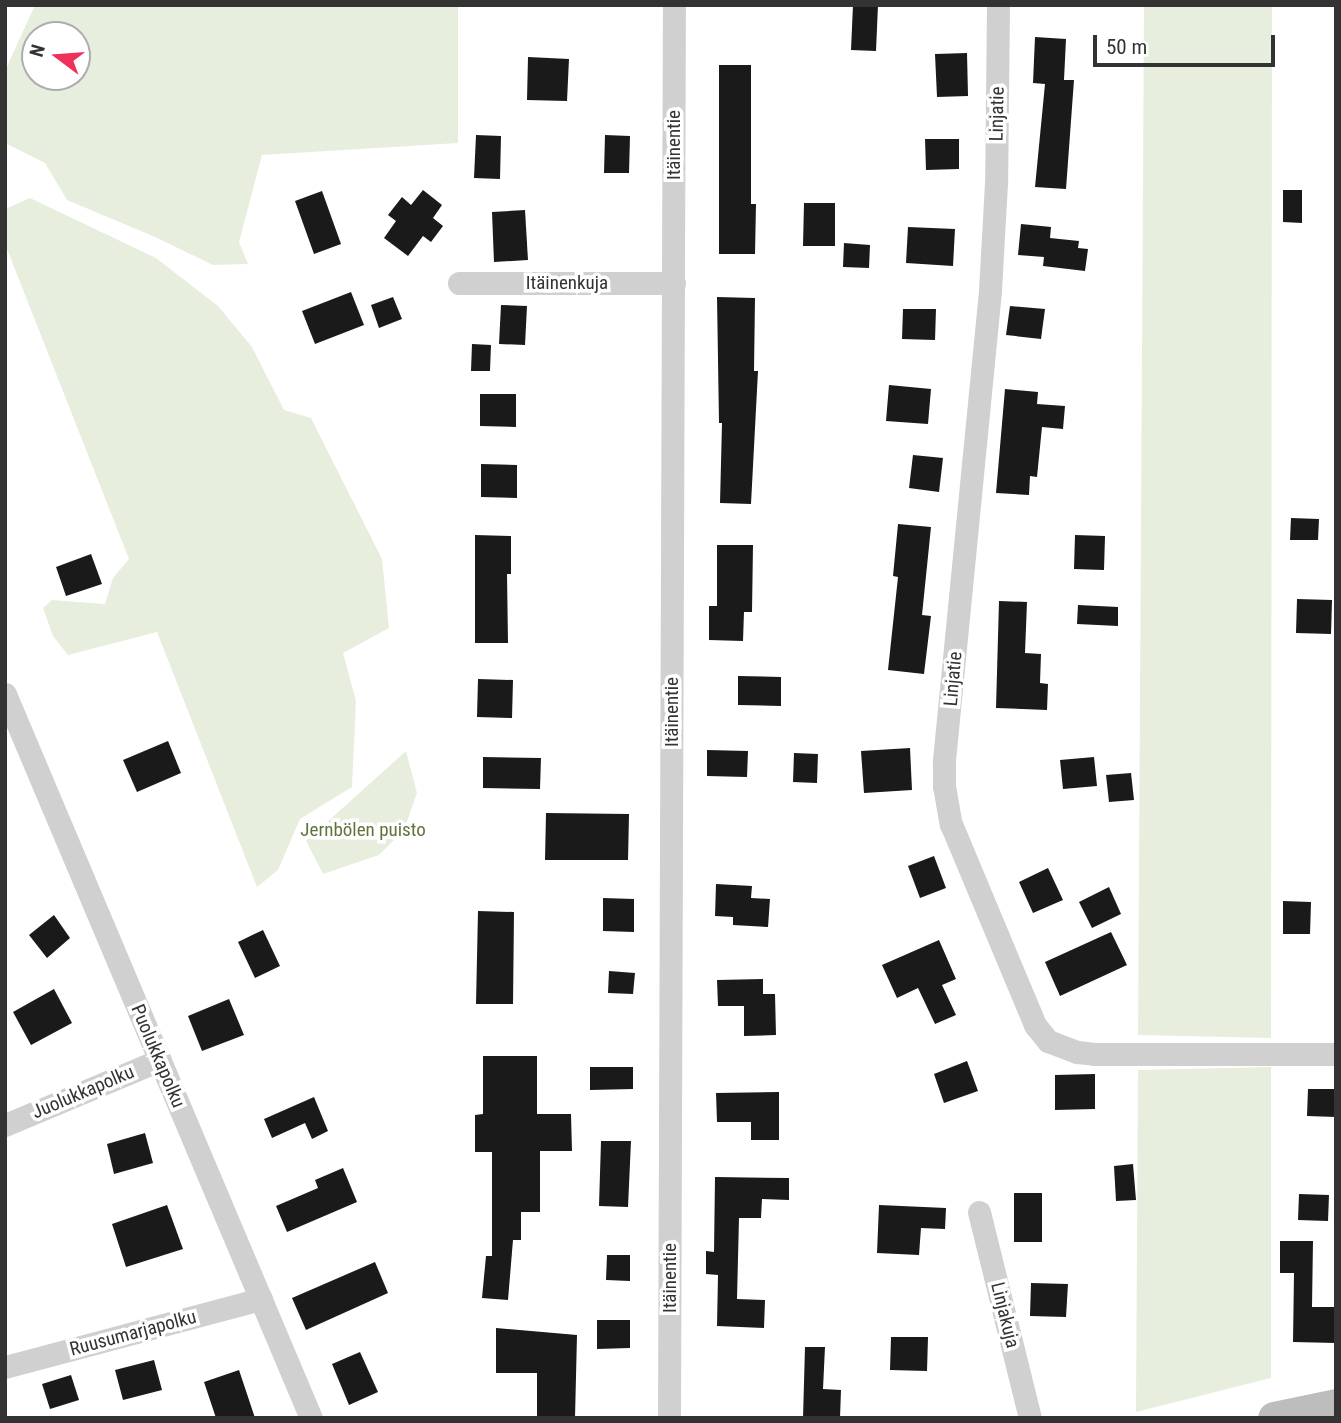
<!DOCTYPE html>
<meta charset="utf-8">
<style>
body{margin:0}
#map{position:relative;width:1341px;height:1423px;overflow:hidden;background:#fff;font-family:"Roboto Condensed",sans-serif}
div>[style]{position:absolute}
.green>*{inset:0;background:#e8eede}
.building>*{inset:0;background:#1a1a1a}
.street>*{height:23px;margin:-11.5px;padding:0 11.5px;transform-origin:11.5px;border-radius:11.5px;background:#d0d0d0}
.secondary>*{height:33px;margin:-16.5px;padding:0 16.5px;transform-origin:16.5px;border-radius:16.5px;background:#bdbdbd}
span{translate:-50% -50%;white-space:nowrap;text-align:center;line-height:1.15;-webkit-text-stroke:7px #fff;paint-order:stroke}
.street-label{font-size:19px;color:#333}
.park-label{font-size:19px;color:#5e733c}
.frame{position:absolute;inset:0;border:7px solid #333;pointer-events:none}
.north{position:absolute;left:21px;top:21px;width:70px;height:70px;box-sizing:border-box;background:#fff;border:2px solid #adadad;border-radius:50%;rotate:286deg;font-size:19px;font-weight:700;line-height:28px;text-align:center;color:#333}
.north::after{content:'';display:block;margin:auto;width:24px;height:32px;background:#ef3059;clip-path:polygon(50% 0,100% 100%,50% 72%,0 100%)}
.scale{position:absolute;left:1093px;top:35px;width:182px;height:32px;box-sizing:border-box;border:4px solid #333;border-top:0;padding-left:9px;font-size:21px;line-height:24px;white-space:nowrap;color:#333;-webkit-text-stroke:5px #fff;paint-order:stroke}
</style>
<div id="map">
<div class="green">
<i style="clip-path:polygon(evenodd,35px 5px,458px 5px,458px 143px,262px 155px,239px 242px,248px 264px,213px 265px,155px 237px,67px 200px,45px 163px,5px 143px,5px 71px,35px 5px,77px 35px,77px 77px,35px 77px,35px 35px,77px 35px)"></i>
<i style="clip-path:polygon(1144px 5px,1272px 5px,1271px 1038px,1138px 1035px)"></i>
<i style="clip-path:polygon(30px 198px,156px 258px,218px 306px,252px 347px,284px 410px,311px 418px,382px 559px,389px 628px,343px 653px,356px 701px,352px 787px,300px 819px,278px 870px,257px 887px,157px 632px,68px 655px,53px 636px,43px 608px,52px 600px,105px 604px,113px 578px,129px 559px,5px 244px,5px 209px)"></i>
<i style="clip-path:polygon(406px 751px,417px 793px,404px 830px,379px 855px,323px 874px,306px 841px)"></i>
<i style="clip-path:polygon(1271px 1067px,1271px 1378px,1136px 1412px,1138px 1070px)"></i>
</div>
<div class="building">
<i style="clip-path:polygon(853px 5px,878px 5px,876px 51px,851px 50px)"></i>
<i style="clip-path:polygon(1035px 37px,1066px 39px,1064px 80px,1074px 80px,1066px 189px,1035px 187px,1045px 84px,1033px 83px)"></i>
<i style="clip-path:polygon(967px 53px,968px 96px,937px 97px,935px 54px)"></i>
<i style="clip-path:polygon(528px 57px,569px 59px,567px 101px,527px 100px)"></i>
<i style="clip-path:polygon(719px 65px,751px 65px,751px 204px,756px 204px,755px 254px,719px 254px)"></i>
<i style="clip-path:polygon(476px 135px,501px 136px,500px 179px,474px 178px)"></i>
<i style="clip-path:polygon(605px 135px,630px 136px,629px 173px,604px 173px)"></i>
<i style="clip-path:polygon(925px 139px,959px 139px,959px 169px,926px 170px)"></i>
<i style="clip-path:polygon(423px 190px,442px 205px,433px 218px,443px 226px,431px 242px,423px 236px,408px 256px,384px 238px,396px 221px,388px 215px,402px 197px,411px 205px)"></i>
<i style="clip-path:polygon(1283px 190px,1302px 190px,1302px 223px,1283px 222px)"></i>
<i style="clip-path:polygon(322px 191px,341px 244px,314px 254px,295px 201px)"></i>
<i style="clip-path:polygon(804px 203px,835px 203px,835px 246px,803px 246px)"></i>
<i style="clip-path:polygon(525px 210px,528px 260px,494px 262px,492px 212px)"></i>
<i style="clip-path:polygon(1021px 224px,1051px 227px,1050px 238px,1079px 241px,1078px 248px,1088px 249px,1085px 271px,1043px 266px,1044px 257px,1018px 255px)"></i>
<i style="clip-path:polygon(908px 227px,955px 229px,953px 266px,906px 263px)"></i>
<i style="clip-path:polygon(844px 243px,870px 245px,869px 268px,843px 267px)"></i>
<i style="clip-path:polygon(351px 292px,364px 325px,315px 344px,302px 311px)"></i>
<i style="clip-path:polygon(393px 297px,402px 319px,379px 328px,371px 305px)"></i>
<i style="clip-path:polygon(717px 297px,755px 298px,754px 371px,758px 371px,751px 504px,720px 503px,722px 423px,719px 423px)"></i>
<i style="clip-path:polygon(501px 305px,527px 306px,525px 345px,499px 344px)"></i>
<i style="clip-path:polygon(1010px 306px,1045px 309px,1041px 339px,1006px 335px)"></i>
<i style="clip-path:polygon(903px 309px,936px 309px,935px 340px,902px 339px)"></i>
<i style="clip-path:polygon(472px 344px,491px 345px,490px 371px,471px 371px)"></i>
<i style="clip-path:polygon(889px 385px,931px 389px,928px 424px,886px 421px)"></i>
<i style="clip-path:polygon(1005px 389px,1038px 392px,1037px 404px,1065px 406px,1063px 429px,1042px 427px,1037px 477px,1030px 476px,1029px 495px,996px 493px)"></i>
<i style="clip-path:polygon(480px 394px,516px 394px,516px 427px,480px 426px)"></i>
<i style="clip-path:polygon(913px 455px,943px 458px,939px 492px,909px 488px)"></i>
<i style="clip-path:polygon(481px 464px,517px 465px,517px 498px,481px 497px)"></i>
<i style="clip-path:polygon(1291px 518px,1319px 519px,1318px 540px,1290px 540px)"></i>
<i style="clip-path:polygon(898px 524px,931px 527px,922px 615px,931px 616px,924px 674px,888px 670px,898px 577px,893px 576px)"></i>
<i style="clip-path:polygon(475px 535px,511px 536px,511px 574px,507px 574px,508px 643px,475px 643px)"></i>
<i style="clip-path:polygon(1075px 535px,1105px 536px,1104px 570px,1074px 569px)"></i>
<i style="clip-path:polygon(717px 545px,753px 545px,752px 612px,744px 612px,743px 641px,709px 640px,709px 606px,717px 606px)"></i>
<i style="clip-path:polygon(91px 554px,102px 584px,66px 596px,56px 567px)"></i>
<i style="clip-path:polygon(1297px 599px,1332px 600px,1331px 634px,1296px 633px)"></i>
<i style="clip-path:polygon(999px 601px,1027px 602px,1025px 653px,1041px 654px,1040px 683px,1048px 684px,1047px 710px,996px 708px)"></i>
<i style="clip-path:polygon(1078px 605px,1118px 607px,1118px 626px,1077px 624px)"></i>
<i style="clip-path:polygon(738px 676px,781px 677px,781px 706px,738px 705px)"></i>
<i style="clip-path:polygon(478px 679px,513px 680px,512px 718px,477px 717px)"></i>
<i style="clip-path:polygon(168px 741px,181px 773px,137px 792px,123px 760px)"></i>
<i style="clip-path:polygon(910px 748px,912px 790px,864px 793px,861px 751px)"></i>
<i style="clip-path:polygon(707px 750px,748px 751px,747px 777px,707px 776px)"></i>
<i style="clip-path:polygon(794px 753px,818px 754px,817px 783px,793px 782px)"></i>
<i style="clip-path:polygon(483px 757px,541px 758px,540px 789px,483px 788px)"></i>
<i style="clip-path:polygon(1094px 757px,1097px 786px,1063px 789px,1060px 760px)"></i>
<i style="clip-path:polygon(1131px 773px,1134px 800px,1109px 802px,1106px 775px)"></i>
<i style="clip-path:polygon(546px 813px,629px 814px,628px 860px,545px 860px)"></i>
<i style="clip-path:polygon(934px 856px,946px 888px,920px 898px,908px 866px)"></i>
<i style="clip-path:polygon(1048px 868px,1063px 900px,1033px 913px,1019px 882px)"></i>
<i style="clip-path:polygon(716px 884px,752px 886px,751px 898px,770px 899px,768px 927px,733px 925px,733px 917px,715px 916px)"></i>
<i style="clip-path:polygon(1109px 887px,1121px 914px,1092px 928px,1079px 902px)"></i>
<i style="clip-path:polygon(603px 898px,634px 899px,634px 932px,603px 931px)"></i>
<i style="clip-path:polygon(1283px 901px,1311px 902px,1310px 934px,1283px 934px)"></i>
<i style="clip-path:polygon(478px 911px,514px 912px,513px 1004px,476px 1004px)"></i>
<i style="clip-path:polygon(54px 915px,70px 938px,47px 958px,29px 935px)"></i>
<i style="clip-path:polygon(263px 930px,280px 966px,255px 978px,238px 942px)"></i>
<i style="clip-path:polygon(1111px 932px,1127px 965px,1060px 996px,1045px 962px)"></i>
<i style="clip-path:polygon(939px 940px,956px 979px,942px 985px,956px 1015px,935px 1024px,918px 988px,897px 998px,882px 965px)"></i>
<i style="clip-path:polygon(609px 971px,635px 973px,633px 994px,608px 993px)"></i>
<i style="clip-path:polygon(763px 979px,763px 994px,775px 994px,776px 1035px,744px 1036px,744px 1006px,718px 1006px,717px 980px)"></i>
<i style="clip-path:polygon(54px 989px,72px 1023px,31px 1045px,13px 1012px)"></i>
<i style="clip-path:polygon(229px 999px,244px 1035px,202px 1051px,188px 1016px)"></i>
<i style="clip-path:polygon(483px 1056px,537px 1056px,537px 1114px,571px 1114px,572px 1151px,540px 1151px,540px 1212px,521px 1212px,521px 1240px,513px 1240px,508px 1300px,482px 1298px,486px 1256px,492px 1256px,492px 1152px,475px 1152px,475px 1115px,483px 1114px)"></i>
<i style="clip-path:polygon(967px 1061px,978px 1091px,944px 1103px,934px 1074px)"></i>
<i style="clip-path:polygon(590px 1067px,633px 1067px,633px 1089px,590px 1090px)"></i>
<i style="clip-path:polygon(1095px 1074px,1095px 1109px,1055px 1110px,1055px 1075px)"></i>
<i style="clip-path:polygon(1308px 1089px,1336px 1089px,1336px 1117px,1307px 1116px)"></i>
<i style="clip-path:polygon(779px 1092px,779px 1140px,751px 1140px,751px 1122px,717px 1122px,716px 1093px)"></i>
<i style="clip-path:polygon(314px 1097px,328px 1131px,312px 1139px,305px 1123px,272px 1138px,264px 1119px)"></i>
<i style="clip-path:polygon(145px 1133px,153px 1163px,114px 1174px,107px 1144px)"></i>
<i style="clip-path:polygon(601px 1141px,631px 1141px,628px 1207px,599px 1206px)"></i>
<i style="clip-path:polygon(1133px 1164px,1136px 1200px,1116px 1201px,1114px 1166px)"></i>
<i style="clip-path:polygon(343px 1168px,357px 1202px,287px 1232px,276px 1206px,318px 1188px,315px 1180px)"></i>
<i style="clip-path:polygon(715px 1177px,789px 1178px,789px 1200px,762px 1199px,761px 1218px,739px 1218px,737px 1299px,765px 1300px,764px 1328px,717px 1326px,718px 1275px,706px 1274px,706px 1251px,714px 1252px)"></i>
<i style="clip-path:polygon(1014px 1193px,1042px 1193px,1042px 1242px,1014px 1242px)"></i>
<i style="clip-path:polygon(1299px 1194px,1329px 1195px,1328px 1221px,1298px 1220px)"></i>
<i style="clip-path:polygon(167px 1205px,183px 1249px,126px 1267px,112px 1224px)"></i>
<i style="clip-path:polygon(879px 1205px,946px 1208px,945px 1229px,921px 1228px,919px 1255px,877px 1253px)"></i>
<i style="clip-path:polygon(1280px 1241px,1313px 1241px,1312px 1307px,1336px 1307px,1336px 1343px,1293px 1342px,1294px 1273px,1280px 1273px)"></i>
<i style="clip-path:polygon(607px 1255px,630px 1255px,630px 1281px,606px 1280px)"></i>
<i style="clip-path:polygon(375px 1262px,388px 1293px,306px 1330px,292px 1298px)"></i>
<i style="clip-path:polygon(1031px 1283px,1068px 1284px,1066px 1317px,1030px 1316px)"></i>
<i style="clip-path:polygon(597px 1320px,630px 1320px,630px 1348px,597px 1349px)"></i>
<i style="clip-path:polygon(496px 1328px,577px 1335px,575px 1418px,537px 1418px,537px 1373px,496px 1373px)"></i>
<i style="clip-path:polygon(891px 1337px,928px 1337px,927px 1371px,890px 1370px)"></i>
<i style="clip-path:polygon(805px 1347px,825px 1347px,823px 1389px,841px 1390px,840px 1418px,803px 1418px)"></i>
<i style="clip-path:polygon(360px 1352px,378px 1392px,349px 1405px,332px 1364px)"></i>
<i style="clip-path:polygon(154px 1360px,162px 1390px,123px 1400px,115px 1370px)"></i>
<i style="clip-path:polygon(239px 1370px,255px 1418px,216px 1418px,204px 1382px)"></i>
<i style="clip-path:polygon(71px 1375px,79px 1400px,50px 1409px,42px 1384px)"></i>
</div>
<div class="street">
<i style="left:998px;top:5px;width:178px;rotate:90.6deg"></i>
<i style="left:996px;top:183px;width:108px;rotate:93.2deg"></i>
<i style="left:990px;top:291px;width:474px;rotate:95.6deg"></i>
<i style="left:944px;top:763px;width:23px;rotate:90deg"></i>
<i style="left:944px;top:786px;width:39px;rotate:80deg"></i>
<i style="left:951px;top:824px;width:218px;rotate:67.3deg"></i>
<i style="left:1035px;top:1025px;width:21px;rotate:51deg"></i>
<i style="left:1048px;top:1041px;width:31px;rotate:21deg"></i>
<i style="left:1077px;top:1052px;width:18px;rotate:6deg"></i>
<i style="left:1095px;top:1054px;width:241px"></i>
<i style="left:459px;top:283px;width:215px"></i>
<i style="left:5px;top:694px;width:786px;rotate:67.09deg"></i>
<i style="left:5px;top:1125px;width:168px;rotate:-22.8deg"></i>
<i style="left:979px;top:1212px;width:212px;rotate:76.1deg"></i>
<i style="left:5px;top:1367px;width:265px;rotate:-14.9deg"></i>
<i style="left:669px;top:1418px;width:1413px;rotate:-89.8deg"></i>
</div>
<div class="secondary">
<i style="left:1274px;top:1418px;width:63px;rotate:-11.8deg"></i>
</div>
<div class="street-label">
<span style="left:997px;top:114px;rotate:-89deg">Linjatie</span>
<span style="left:674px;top:145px;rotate:-90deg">Itäinentie</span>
<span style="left:567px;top:283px">Itäinenkuja</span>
<span style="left:953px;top:679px;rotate:-85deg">Linjatie</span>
<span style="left:672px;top:712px;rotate:-90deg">Itäinentie</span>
<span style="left:158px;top:1056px;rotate:67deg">Puolukkapolku</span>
<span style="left:83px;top:1092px;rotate:-23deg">Juolukkapolku</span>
<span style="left:670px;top:1278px;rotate:-90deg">Itäinentie</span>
<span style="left:1005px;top:1315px;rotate:76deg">Linjakuja</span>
<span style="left:133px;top:1333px;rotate:-15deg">Ruusumarjapolku</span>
</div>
<div class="park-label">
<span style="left:363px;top:830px">Jernbölen puisto</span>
</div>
<div class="frame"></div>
<div class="north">N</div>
<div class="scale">50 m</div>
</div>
